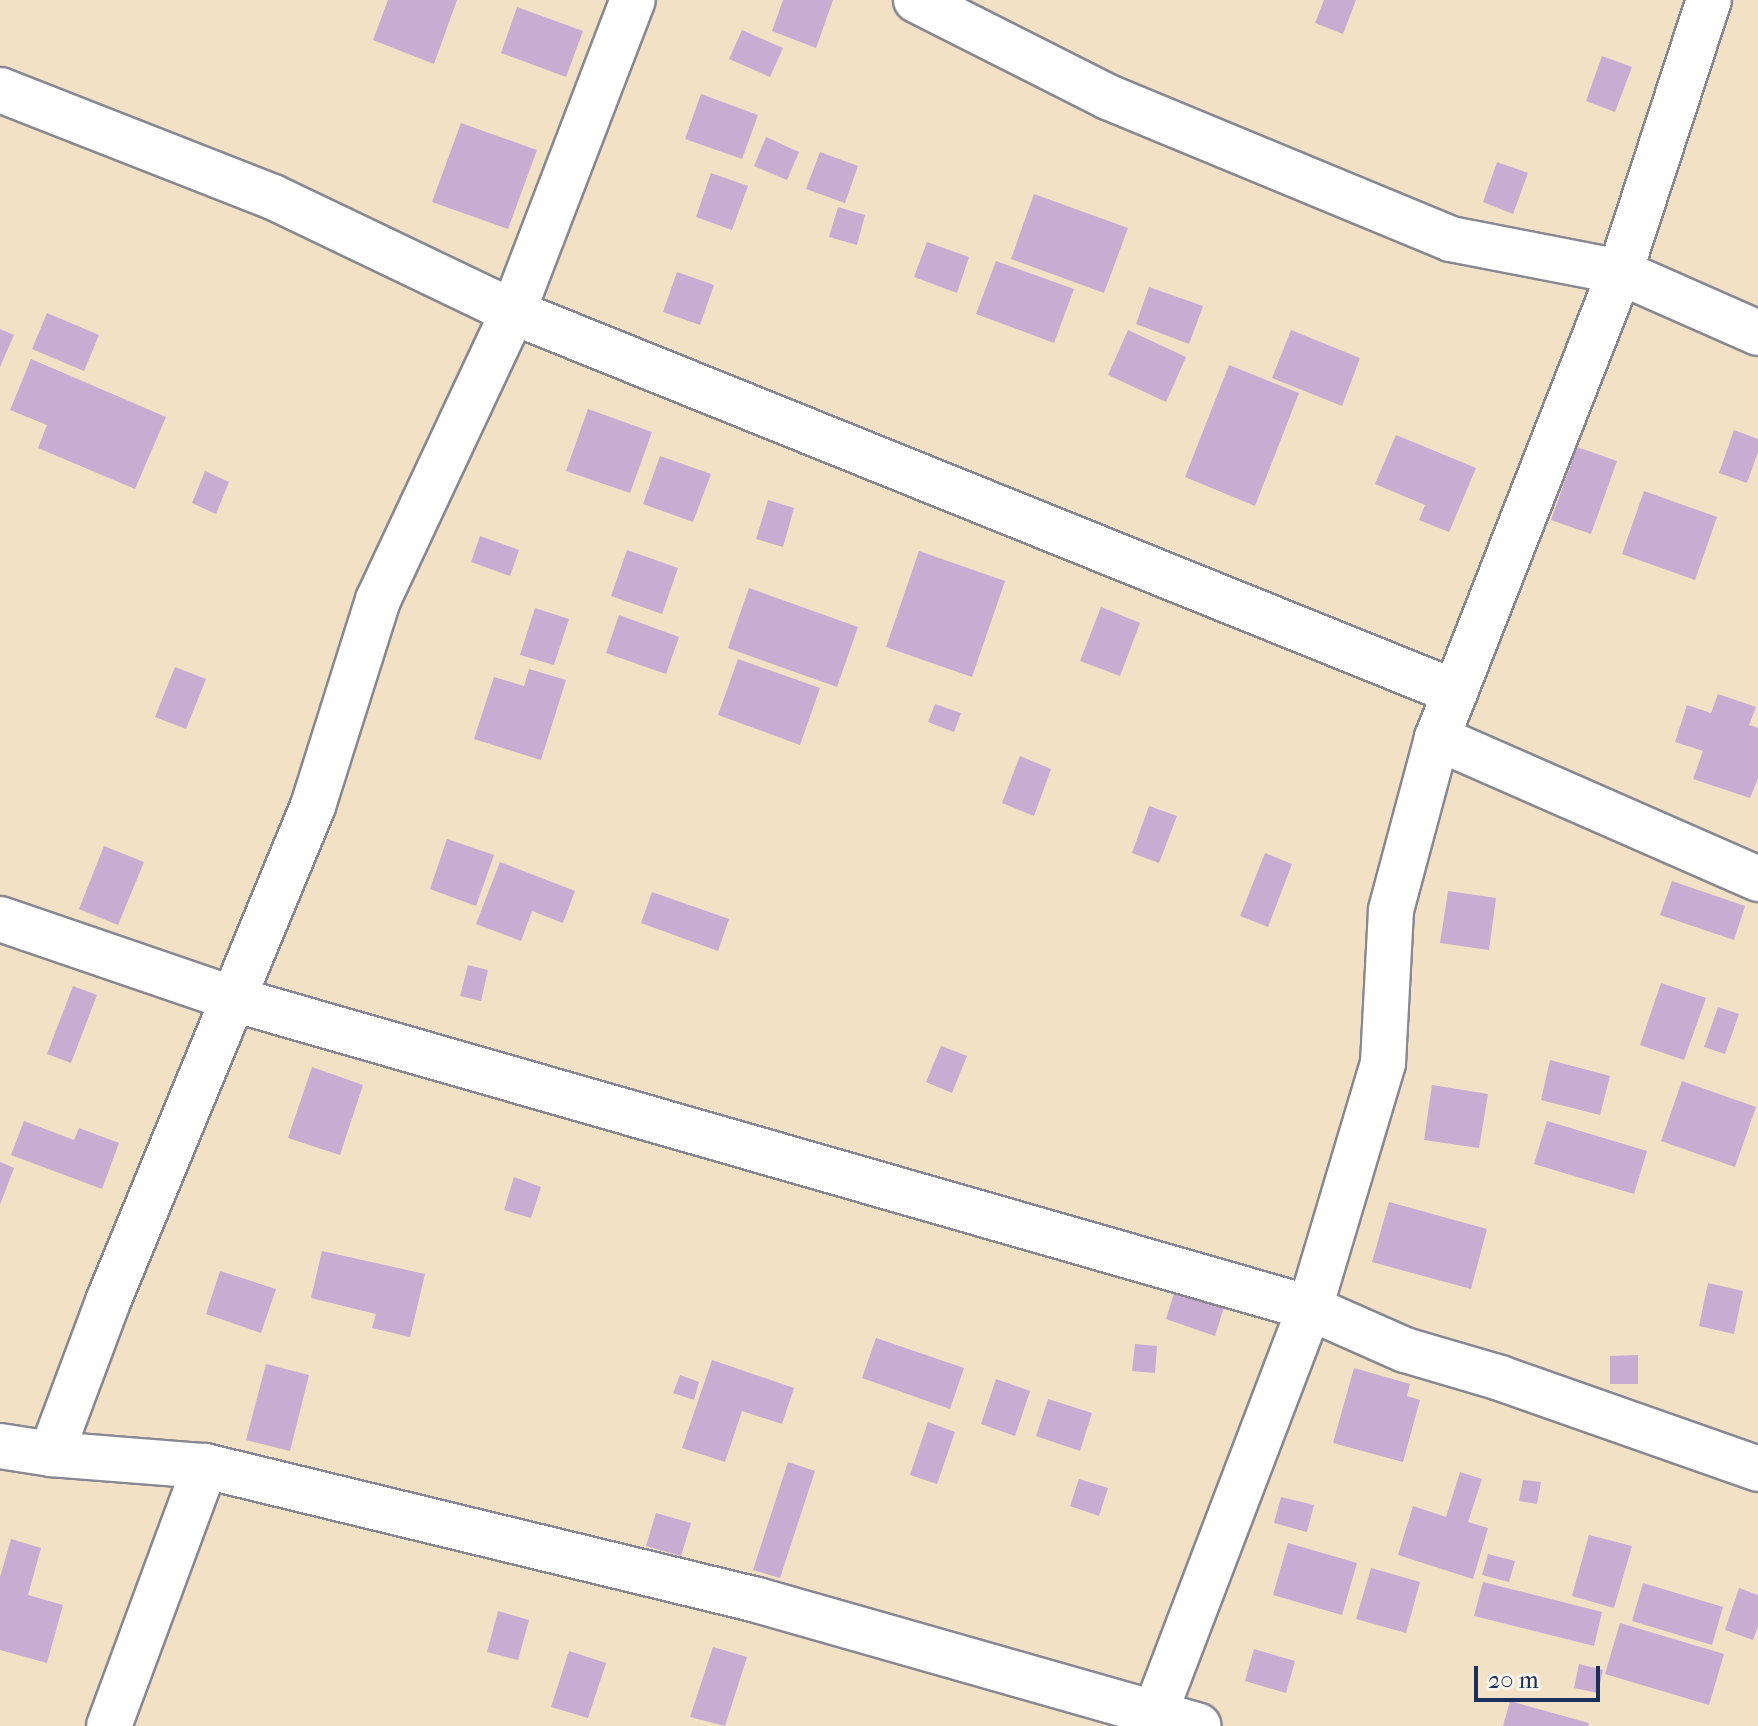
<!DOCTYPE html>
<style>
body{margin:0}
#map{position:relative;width:1758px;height:1726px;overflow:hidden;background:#f3e1c6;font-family:"IM FELL French Canon",serif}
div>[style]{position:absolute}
.building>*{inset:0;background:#c8acd2}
.roads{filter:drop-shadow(2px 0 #878892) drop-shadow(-2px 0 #878892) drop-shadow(0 2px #878892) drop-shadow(0 -2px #878892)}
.street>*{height:44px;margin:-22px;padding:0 22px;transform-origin:22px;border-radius:22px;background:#fff}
span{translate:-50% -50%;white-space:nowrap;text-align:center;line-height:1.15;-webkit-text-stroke:7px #f7f3e8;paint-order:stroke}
.scale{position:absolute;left:1474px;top:1666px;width:126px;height:36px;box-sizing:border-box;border:4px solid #1b2f5e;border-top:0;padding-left:10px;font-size:24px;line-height:28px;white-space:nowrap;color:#1b2f5e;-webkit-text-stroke:6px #f7f3e8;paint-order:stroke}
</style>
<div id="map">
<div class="building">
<i style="clip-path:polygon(388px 0,457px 0,434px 64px,373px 40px)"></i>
<i style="clip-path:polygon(783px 0,833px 0,816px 48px,772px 31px)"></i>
<i style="clip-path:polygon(1324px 0,1356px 0,1343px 34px,1315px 23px)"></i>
<i style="clip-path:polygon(517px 7px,583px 31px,566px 77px,501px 53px)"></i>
<i style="clip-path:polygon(742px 30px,783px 48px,770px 77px,729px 59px)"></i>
<i style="clip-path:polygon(1602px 56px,1632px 67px,1615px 112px,1586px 101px)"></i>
<i style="clip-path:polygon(701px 94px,758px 115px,742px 159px,685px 139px)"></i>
<i style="clip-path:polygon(461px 123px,537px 150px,508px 229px,432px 202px)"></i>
<i style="clip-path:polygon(766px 137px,799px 152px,787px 180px,754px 166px)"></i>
<i style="clip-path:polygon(820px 152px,858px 166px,845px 203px,806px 189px)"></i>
<i style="clip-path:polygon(1497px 162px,1528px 173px,1513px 214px,1483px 202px)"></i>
<i style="clip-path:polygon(711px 173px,748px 186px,732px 230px,696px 217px)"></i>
<i style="clip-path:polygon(1034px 194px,1128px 228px,1104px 293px,1011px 259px)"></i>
<i style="clip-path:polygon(838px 207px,865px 215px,857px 245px,829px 237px)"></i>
<i style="clip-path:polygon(927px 242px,969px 257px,957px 293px,914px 277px)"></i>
<i style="clip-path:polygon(996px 261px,1074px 289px,1054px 343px,976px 314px)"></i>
<i style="clip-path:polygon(677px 272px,714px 285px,700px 325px,663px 312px)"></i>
<i style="clip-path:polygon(1149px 287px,1203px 306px,1189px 344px,1136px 324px)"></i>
<i style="clip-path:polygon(47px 313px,99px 335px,84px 371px,32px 349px)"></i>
<i style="clip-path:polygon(0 329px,14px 335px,0 367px)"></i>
<i style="clip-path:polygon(1128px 330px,1186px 357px,1166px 402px,1108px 375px)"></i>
<i style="clip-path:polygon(1291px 330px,1360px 358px,1342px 406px,1272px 378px)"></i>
<i style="clip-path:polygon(31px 359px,166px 417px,135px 489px,38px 448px,47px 425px,10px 410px)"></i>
<i style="clip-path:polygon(1229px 365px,1299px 393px,1255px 506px,1185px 477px)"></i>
<i style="clip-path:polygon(588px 409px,652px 432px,630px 493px,566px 471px)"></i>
<i style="clip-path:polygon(1734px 430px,1758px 439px,1758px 452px,1747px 483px,1719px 473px)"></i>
<i style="clip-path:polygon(1396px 435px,1476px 468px,1449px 532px,1419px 520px,1425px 505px,1375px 484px)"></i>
<i style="clip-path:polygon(1577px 447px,1617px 461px,1591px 534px,1551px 520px)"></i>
<i style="clip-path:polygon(660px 456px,711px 474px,693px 522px,643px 504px)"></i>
<i style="clip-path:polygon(205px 471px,229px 482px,216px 514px,192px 503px)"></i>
<i style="clip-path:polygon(1644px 491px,1717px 517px,1695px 580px,1622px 554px)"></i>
<i style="clip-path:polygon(768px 500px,794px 508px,783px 547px,756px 539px)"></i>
<i style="clip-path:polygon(480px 536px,519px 550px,510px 576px,471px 562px)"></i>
<i style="clip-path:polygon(627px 550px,678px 568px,662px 614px,611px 596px)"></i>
<i style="clip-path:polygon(919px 551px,1005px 581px,972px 677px,886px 647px)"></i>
<i style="clip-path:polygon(749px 588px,858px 627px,837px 687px,728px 648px)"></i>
<i style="clip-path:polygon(1101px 607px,1140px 623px,1120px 676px,1080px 661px)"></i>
<i style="clip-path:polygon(535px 608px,569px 619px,554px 665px,520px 655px)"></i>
<i style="clip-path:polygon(619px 615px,679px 637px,666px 674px,606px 653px)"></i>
<i style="clip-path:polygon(738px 659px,820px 688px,800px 745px,718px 715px)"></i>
<i style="clip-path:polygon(175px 667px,206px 679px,186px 729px,155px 717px)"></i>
<i style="clip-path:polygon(529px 669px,566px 680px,541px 760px,474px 739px,494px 677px,524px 686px)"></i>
<i style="clip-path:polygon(1718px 694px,1756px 707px,1749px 725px,1758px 728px,1758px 778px,1750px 798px,1693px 779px,1703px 751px,1675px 742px,1687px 705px,1711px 713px)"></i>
<i style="clip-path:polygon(935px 704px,961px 713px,954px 732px,928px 722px)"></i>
<i style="clip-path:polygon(1020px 756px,1051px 769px,1034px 816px,1002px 803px)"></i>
<i style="clip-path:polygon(1149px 806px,1177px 816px,1159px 863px,1132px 853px)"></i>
<i style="clip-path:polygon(447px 839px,494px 855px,476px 906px,430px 889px)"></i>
<i style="clip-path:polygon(104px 846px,144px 862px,118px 925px,79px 909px)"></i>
<i style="clip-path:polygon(1265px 853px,1292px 864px,1268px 927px,1240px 916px)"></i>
<i style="clip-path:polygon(500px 862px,575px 891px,563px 923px,532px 911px,521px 941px,476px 924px)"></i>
<i style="clip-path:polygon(1672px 881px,1745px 906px,1734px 940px,1660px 915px)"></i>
<i style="clip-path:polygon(1448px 891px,1496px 898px,1489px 950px,1440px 943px)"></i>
<i style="clip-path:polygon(652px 892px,729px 919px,718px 951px,641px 923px)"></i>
<i style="clip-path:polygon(468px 965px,488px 970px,481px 1001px,460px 996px)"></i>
<i style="clip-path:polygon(1661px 983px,1706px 998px,1684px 1060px,1640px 1045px)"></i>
<i style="clip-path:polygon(73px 986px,97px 995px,71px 1063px,47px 1054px)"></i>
<i style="clip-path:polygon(1718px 1007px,1739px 1014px,1725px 1054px,1704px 1047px)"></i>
<i style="clip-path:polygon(941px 1046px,967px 1056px,952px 1093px,926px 1082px)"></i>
<i style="clip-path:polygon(1550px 1060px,1610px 1076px,1600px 1115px,1541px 1100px)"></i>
<i style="clip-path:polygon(312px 1067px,363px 1085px,340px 1155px,288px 1138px)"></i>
<i style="clip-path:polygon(1682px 1081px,1756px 1107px,1735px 1167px,1661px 1141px)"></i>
<i style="clip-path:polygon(1432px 1085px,1488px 1094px,1479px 1148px,1424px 1140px)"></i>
<i style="clip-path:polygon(24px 1121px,74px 1140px,79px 1128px,119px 1143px,102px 1189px,11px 1155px)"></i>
<i style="clip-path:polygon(1547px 1121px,1647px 1151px,1634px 1194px,1534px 1164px)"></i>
<i style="clip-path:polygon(0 1162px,14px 1168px,0 1205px)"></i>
<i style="clip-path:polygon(514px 1177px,541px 1187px,531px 1218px,504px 1210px)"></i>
<i style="clip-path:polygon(1389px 1202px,1487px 1229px,1471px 1289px,1372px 1262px)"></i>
<i style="clip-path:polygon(322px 1251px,425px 1274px,410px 1337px,372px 1328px,376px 1314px,311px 1298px)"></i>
<i style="clip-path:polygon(220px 1271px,276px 1289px,261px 1333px,206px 1314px)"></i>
<i style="clip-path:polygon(1708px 1283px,1743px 1291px,1734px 1334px,1699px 1326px)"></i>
<i style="clip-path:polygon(1175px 1290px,1224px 1307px,1215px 1336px,1166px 1319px)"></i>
<i style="clip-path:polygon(876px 1338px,964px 1368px,950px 1409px,862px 1378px)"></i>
<i style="clip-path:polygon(1135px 1344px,1157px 1346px,1155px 1373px,1132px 1371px)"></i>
<i style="clip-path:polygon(1638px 1355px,1638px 1384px,1610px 1384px,1610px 1356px)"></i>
<i style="clip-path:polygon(712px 1360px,794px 1388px,782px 1424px,742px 1411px,725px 1462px,682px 1448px)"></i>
<i style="clip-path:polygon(266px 1364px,309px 1375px,290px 1451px,246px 1440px)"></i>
<i style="clip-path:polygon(1354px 1368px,1410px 1384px,1407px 1396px,1420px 1400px,1403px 1462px,1333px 1443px)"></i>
<i style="clip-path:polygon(680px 1375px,699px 1382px,694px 1400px,673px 1393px)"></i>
<i style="clip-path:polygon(996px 1379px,1030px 1391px,1015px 1436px,981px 1424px)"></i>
<i style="clip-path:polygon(1048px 1399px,1092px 1413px,1080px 1451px,1036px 1436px)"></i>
<i style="clip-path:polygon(928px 1422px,955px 1432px,937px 1484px,910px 1475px)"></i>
<i style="clip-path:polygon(788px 1462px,815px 1471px,780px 1578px,753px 1570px)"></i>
<i style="clip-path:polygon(1460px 1472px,1482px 1479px,1468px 1522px,1488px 1528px,1473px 1579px,1398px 1555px,1413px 1506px,1446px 1517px)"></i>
<i style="clip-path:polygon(1079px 1479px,1108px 1488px,1099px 1516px,1070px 1506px)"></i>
<i style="clip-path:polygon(1523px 1480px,1541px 1482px,1537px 1504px,1519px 1501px)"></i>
<i style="clip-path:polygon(1281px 1497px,1314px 1505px,1307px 1532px,1274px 1523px)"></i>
<i style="clip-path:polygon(656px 1513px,691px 1523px,681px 1556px,646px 1546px)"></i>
<i style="clip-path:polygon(1589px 1535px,1632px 1546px,1614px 1608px,1572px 1596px)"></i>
<i style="clip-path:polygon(11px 1539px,41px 1548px,28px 1595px,63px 1605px,47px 1663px,0 1650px,0 1577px)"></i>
<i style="clip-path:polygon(1288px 1543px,1357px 1563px,1342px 1615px,1273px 1595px)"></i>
<i style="clip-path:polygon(1488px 1554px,1515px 1561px,1509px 1582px,1482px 1575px)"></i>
<i style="clip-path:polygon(1371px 1568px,1420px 1582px,1406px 1633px,1356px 1619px)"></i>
<i style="clip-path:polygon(1483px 1582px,1602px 1612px,1594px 1646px,1474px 1616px)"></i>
<i style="clip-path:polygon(1643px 1583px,1723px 1607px,1712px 1645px,1632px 1621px)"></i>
<i style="clip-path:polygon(1739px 1588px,1758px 1595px,1758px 1626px,1753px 1640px,1725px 1630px)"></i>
<i style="clip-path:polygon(498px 1611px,529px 1620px,518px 1660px,487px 1652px)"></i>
<i style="clip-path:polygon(1620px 1623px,1724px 1654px,1709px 1705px,1605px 1674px)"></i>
<i style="clip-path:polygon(713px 1647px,747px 1657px,725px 1726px,690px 1717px)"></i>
<i style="clip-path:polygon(1254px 1649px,1295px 1661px,1286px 1693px,1245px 1681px)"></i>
<i style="clip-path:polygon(569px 1651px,606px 1663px,588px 1718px,551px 1707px)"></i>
<i style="clip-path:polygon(1579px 1664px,1603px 1670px,1598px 1693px,1574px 1688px)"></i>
<i style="clip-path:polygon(1510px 1701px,1589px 1723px,1588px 1726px,1503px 1726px)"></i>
</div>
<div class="roads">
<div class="street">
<i style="left:916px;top:0;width:215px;rotate:26.8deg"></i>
<i style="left:1108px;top:97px;width:371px;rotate:22.5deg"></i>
<i style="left:1451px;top:239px;width:172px;rotate:11deg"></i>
<i style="left:1620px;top:272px;width:151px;rotate:23.8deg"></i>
<i style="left:0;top:90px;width:293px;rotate:21.4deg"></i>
<i style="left:273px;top:197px;width:266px;rotate:25.6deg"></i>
<i style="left:513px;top:312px;width:1016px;rotate:21.97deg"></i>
<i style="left:1437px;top:738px;width:351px;rotate:23.7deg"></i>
<i style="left:0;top:919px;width:246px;rotate:18.9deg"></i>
<i style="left:233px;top:999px;width:1120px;rotate:16.01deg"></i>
<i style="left:1310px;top:1308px;width:104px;rotate:23.9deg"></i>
<i style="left:1405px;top:1350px;width:99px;rotate:16.4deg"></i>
<i style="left:1500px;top:1378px;width:274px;rotate:19.4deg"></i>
<i style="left:0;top:1446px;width:52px;rotate:8.9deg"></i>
<i style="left:51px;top:1454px;width:154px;rotate:4.5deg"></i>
<i style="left:205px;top:1466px;width:568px;rotate:13.64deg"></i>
<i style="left:757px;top:1600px;width:459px;rotate:15.9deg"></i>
<i style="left:51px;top:1454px;width:165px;rotate:-69.5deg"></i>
<i style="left:109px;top:1299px;width:534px;rotate:-67.52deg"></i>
<i style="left:313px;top:806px;width:216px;rotate:-72.5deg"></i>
<i style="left:378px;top:600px;width:318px;rotate:-64.9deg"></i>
<i style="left:513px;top:312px;width:334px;rotate:-69deg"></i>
<i style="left:109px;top:1726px;width:277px;rotate:-69.7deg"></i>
<i style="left:1150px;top:1726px;width:448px;rotate:-69.1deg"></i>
<i style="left:1310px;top:1308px;width:256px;rotate:-73.4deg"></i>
<i style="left:1383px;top:1063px;width:153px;rotate:-87deg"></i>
<i style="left:1391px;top:910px;width:178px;rotate:-75deg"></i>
<i style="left:1437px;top:738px;width:501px;rotate:-68.56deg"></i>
<i style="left:1620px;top:272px;width:286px;rotate:-71.9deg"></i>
</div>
</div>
<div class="scale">20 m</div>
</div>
